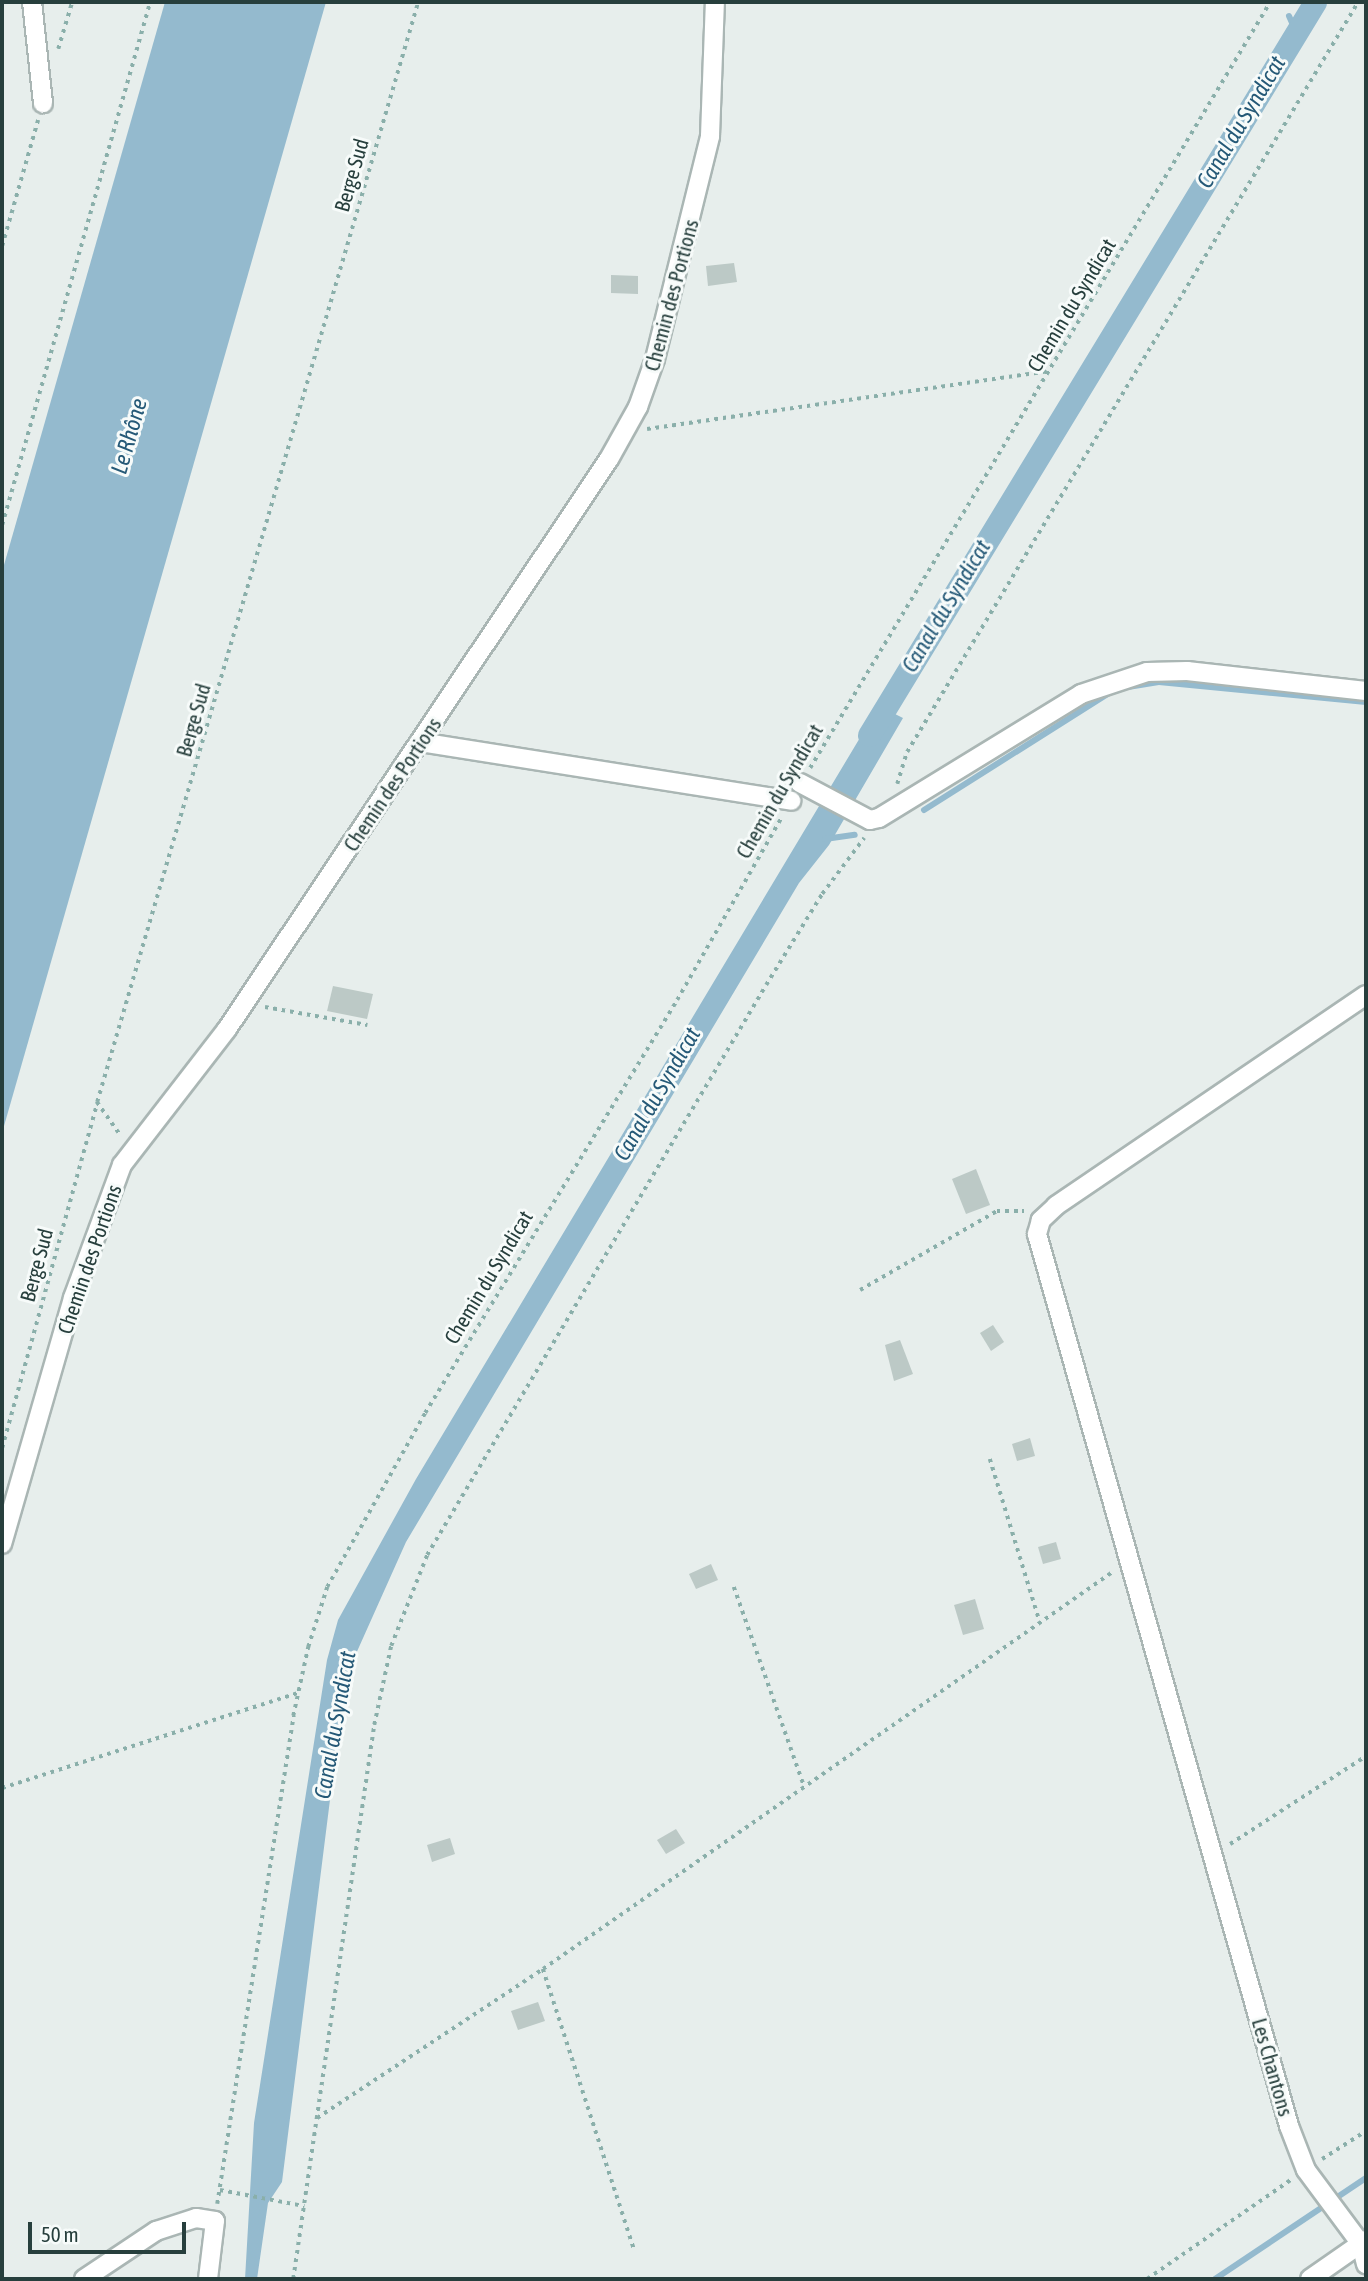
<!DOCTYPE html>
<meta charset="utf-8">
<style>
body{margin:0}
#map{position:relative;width:1368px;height:2281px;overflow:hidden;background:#e7eeec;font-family:"Asap Condensed",sans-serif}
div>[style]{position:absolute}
.water>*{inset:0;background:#94bace}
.stream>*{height:6px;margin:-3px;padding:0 3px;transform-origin:3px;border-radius:3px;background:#94bace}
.canal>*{height:23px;margin:-11.5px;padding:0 11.5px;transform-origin:11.5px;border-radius:11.5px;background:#94bace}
.building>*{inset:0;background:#bcc9c6}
.path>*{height:3.5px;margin-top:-1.75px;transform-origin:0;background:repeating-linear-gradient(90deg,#8aafaa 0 3.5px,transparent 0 8.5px)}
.roads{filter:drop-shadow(2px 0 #aab6b4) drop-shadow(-2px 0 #aab6b4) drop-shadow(0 2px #aab6b4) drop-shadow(0 -2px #aab6b4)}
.minor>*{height:18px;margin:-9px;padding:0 9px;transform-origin:9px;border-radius:9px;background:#fff}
span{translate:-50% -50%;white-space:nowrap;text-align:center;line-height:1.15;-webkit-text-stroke:6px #f7fbfa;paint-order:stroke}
.street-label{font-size:21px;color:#273f3d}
.water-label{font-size:23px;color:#255977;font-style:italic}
.frame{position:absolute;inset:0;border:4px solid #273f3d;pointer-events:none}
.scale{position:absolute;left:28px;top:2222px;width:158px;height:32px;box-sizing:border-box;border:4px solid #273f3d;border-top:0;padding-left:9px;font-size:21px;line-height:24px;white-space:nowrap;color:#273f3d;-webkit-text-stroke:5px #f7fbfa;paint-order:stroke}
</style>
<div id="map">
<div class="water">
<i style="clip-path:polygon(165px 2px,326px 2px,2px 1133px,2px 572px)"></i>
<i style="clip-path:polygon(879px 706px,903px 718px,829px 845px,799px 883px,406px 1542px,355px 1656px,346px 1679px,336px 1752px,282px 2182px,268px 2203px,257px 2279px,245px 2279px,254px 2123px,327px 1660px,338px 1620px,416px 1479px)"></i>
</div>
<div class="stream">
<i style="left:1289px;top:16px;width:17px;rotate:66deg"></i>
<i style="left:1128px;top:687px;width:31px;rotate:-9deg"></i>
<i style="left:1159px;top:682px;width:208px;rotate:5.5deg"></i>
<i style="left:924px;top:810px;width:221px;rotate:-32.3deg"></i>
<i style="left:825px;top:839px;width:30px;rotate:-8deg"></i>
<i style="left:1215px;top:2279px;width:182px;rotate:-33.8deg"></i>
</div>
<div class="canal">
<i style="left:869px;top:735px;width:858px;rotate:-58.68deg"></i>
</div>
<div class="building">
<i style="clip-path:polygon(734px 263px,737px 282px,708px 286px,706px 266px)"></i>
<i style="clip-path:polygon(611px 275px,638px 276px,638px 294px,611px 293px)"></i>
<i style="clip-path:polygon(333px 986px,373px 994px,367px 1019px,327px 1011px)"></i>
<i style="clip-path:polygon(976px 1169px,990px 1205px,966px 1214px,952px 1179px)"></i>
<i style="clip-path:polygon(993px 1325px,1004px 1342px,991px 1351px,980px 1333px)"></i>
<i style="clip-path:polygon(900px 1340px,913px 1374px,894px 1381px,885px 1345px)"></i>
<i style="clip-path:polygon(1030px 1438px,1035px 1456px,1017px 1461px,1012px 1444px)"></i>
<i style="clip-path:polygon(1056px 1542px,1061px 1559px,1043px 1564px,1038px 1547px)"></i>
<i style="clip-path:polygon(711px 1564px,718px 1580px,696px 1589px,689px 1574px)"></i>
<i style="clip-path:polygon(975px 1599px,984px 1629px,963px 1635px,954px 1605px)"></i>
<i style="clip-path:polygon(676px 1829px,685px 1843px,666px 1854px,657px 1840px)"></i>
<i style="clip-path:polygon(450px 1838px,455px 1854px,432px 1862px,427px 1845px)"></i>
<i style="clip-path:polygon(538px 2002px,545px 2021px,518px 2030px,511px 2011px)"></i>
</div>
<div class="path">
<i style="left:58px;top:49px;width:49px;rotate:-73.4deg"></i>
<i style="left:2px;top:246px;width:131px;rotate:-74.1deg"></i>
<i style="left:647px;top:429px;width:407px;rotate:-8.2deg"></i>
<i style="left:2px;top:525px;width:544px;rotate:-74.2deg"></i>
<i style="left:810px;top:768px;width:894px;rotate:-59.01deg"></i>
<i style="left:897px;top:784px;width:34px;rotate:-73deg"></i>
<i style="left:907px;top:752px;width:875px;rotate:-58.98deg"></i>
<i style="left:265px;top:1007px;width:104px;rotate:10deg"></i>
<i style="left:97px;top:1102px;width:42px;rotate:54.8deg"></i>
<i style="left:860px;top:1290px;width:158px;rotate:-30deg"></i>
<i style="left:997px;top:1211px;width:27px"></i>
<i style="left:2px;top:1448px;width:359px;rotate:-74.6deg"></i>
<i style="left:97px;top:1102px;width:1146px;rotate:-73.73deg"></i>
<i style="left:990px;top:1459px;width:167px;rotate:73deg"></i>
<i style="left:734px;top:1587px;width:211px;rotate:70.6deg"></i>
<i style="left:2px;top:1788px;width:311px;rotate:-17.8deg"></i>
<i style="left:1230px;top:1844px;width:162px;rotate:-32.9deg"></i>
<i style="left:543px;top:1969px;width:294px;rotate:72deg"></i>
<i style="left:317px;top:2118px;width:271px;rotate:-33.4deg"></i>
<i style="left:543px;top:1969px;width:696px;rotate:-34.88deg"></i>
<i style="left:1322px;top:2159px;width:52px;rotate:-32.5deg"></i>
<i style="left:220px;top:2190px;width:86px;rotate:10.8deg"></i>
<i style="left:217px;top:2204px;width:494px;rotate:-81.1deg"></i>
<i style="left:293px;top:1716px;width:71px;rotate:-77.7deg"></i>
<i style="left:308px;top:1647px;width:63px;rotate:-72.4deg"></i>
<i style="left:327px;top:1587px;width:200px;rotate:-60.6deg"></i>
<i style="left:425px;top:1413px;width:484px;rotate:-58.6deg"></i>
<i style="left:677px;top:1000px;width:211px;rotate:-60.2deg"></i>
<i style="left:293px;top:2279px;width:560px;rotate:-81.68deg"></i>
<i style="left:374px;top:1725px;width:81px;rotate:-77.9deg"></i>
<i style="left:391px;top:1646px;width:98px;rotate:-68.4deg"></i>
<i style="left:427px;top:1555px;width:663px;rotate:-59.26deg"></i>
<i style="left:766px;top:985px;width:107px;rotate:-58.4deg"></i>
<i style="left:822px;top:894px;width:70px;rotate:-53.1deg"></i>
<i style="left:1147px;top:2279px;width:176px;rotate:-34.6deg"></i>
</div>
<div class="roads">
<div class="minor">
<i style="left:32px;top:2px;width:102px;rotate:83.8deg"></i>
<i style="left:420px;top:742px;width:376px;rotate:9deg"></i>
<i style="left:800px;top:783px;width:79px;rotate:27.9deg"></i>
<i style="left:870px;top:820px;width:9px;rotate:-13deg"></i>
<i style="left:879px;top:818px;width:237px;rotate:-31.5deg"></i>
<i style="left:1081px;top:694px;width:70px;rotate:-18.4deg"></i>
<i style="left:1147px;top:672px;width:40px;rotate:-1.4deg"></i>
<i style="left:1187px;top:671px;width:180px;rotate:6.4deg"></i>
<i style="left:1366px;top:995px;width:375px;rotate:145.8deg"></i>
<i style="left:1056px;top:1206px;width:21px;rotate:137deg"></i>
<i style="left:1041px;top:1220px;width:15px;rotate:106deg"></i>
<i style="left:1037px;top:1234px;width:927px;rotate:74.22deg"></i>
<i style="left:1289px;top:2126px;width:47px;rotate:68.9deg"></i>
<i style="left:1306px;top:2170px;width:92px;rotate:53.4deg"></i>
<i style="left:1361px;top:2244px;width:21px;rotate:76deg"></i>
<i style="left:2px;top:1544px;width:256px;rotate:-73.9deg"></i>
<i style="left:73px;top:1298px;width:142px;rotate:-69.8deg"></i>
<i style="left:122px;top:1165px;width:172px;rotate:-52.3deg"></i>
<i style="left:227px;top:1029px;width:686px;rotate:-56.17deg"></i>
<i style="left:609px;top:459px;width:60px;rotate:-60.9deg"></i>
<i style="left:638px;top:407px;width:51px;rotate:-70.5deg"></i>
<i style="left:655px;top:359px;width:230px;rotate:-76.1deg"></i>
<i style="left:710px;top:136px;width:134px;rotate:-87.9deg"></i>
<i style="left:84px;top:2279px;width:87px;rotate:-33.7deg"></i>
<i style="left:156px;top:2231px;width:42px;rotate:-18deg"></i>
<i style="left:196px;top:2218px;width:19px;rotate:9deg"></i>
<i style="left:215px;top:2221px;width:58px;rotate:96.9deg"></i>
<i style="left:1310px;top:2279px;width:68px;rotate:-34.9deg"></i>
</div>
</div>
<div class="street-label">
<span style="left:351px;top:175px;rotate:-74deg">Berge Sud</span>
<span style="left:671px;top:295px;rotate:-75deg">Chemin des Portions</span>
<span style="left:1071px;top:305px;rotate:-59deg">Chemin du Syndicat</span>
<span style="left:193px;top:720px;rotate:-74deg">Berge Sud</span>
<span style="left:392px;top:784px;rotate:-56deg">Chemin des Portions</span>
<span style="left:779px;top:791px;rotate:-60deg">Chemin du Syndicat</span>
<span style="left:89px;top:1259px;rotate:-71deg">Chemin des Portions</span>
<span style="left:36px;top:1265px;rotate:-75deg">Berge Sud</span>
<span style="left:488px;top:1277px;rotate:-59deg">Chemin du Syndicat</span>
<span style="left:1273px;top:2067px;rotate:74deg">Les Chantons</span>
</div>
<div class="water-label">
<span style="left:1241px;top:122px;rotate:-59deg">Canal du Syndicat</span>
<span style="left:129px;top:436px;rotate:-74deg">Le Rhône</span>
<span style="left:946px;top:606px;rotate:-59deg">Canal du Syndicat</span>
<span style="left:657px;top:1094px;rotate:-60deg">Canal du Syndicat</span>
<span style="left:335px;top:1725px;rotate:-80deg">Canal du Syndicat</span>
</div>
<div class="frame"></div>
<div class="scale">50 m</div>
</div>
